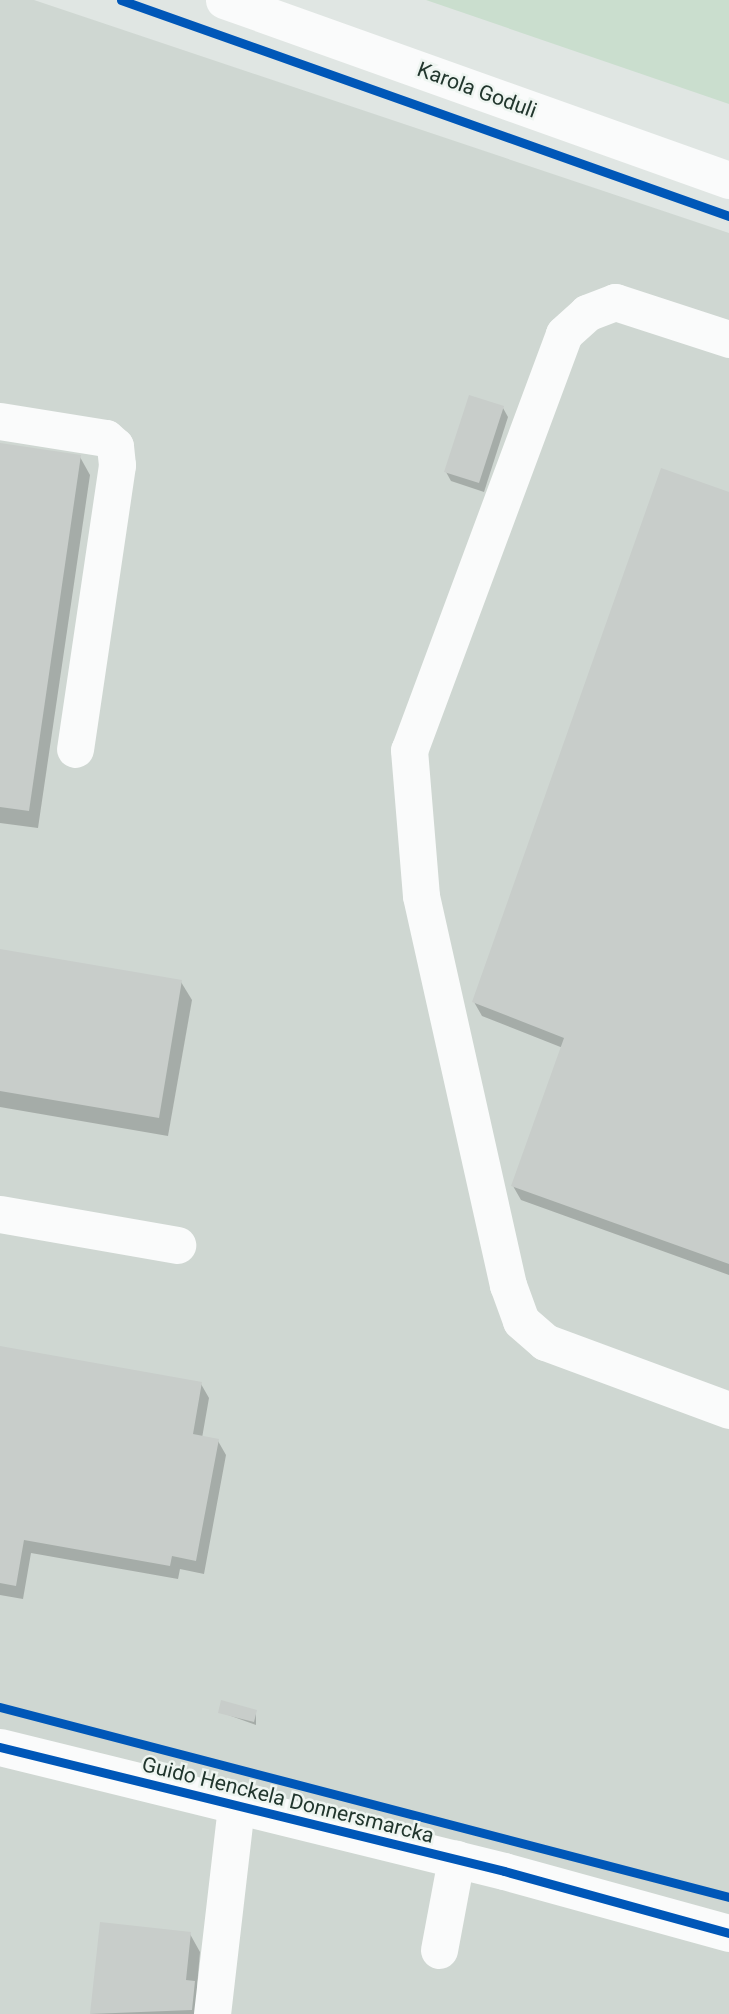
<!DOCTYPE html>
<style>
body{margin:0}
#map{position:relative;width:729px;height:2014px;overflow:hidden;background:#e0e6e3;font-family:Roboto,sans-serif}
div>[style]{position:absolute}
.built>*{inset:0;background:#cfd7d2}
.green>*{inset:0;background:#cadece}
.shadow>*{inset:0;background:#0003}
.building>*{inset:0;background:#c8cdca}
.minor>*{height:37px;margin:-18.5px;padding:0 18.5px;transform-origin:18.5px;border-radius:18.5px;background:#fafbfb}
.cycleway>*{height:9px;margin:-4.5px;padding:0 4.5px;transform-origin:4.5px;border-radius:4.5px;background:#0057b8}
span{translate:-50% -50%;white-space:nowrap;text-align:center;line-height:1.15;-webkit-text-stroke:5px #eef5f1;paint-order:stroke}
.street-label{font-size:21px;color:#21362d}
</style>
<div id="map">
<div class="built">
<i style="clip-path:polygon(0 0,34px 0,729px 233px,729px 2014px,0 2014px)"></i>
</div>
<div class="green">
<i style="clip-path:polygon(426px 0,729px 0,729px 104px)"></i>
</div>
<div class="shadow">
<i style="clip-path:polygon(503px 408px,508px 417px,484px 492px,451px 481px,446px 472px)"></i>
<i style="clip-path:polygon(0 445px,80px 457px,90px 475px,38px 828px,0 823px)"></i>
<i style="clip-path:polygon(729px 494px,729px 1275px,521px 1200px,513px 1186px,563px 1048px,482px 1016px,474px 1002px)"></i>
<i style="clip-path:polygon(0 951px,181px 982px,192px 1000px,168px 1136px,0 1107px)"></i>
<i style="clip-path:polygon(0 1348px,201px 1384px,209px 1398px,202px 1438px,218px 1441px,226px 1455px,204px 1574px,180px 1569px,178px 1579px,31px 1553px,23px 1599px,0 1595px)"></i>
<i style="clip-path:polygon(256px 1711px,256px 1725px,220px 1712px)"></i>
<i style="clip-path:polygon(102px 1924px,190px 1934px,200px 1952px,197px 1987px,205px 2001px,203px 2014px,91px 2014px)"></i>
</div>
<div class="building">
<i style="clip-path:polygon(469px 395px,504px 406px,479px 483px,444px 472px)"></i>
<i style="clip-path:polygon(0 443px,81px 455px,29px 811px,0 807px)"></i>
<i style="clip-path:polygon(661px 468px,729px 492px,729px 1264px,511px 1186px,564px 1038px,472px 1002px)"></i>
<i style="clip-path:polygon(0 949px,182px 980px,159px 1118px,0 1091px)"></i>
<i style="clip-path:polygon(0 1346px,202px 1382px,193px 1434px,219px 1439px,196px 1561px,172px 1556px,170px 1566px,24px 1540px,16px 1586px,0 1583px)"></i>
<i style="clip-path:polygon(221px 1700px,257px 1710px,254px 1722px,218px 1713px)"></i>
<i style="clip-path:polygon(100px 1922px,191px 1932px,186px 1980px,195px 1981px,192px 2010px,90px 2014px)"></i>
</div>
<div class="minor">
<i style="left:224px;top:0;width:536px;rotate:19.62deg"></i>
<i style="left:729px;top:339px;width:120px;rotate:-162deg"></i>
<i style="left:615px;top:302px;width:30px;rotate:159deg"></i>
<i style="left:587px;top:313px;width:31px;rotate:138deg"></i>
<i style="left:564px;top:334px;width:444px;rotate:110.4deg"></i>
<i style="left:409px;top:750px;width:146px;rotate:85.3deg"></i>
<i style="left:421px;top:896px;width:399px;rotate:77.4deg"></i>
<i style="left:508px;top:1285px;width:38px;rotate:70deg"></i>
<i style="left:521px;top:1321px;width:32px;rotate:41deg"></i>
<i style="left:545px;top:1342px;width:196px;rotate:20.3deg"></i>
<i style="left:0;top:421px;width:107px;rotate:9.1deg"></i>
<i style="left:106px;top:438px;width:12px;rotate:42deg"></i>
<i style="left:115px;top:446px;width:19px;rotate:84deg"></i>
<i style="left:117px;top:465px;width:287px;rotate:98.4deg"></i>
<i style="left:0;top:1214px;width:180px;rotate:9.9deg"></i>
<i style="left:0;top:1747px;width:519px;rotate:13.82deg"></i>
<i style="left:504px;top:1871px;width:233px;rotate:15.4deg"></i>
<i style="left:439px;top:1950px;width:93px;rotate:-79.4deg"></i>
<i style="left:212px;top:2014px;width:209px;rotate:-83.4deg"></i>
</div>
<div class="cycleway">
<i style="left:121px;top:0;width:645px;rotate:19.56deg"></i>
<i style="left:0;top:1707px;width:753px;rotate:14.61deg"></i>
<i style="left:0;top:1747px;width:519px;rotate:13.82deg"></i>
<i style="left:504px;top:1871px;width:233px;rotate:15.4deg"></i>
</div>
<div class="street-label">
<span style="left:477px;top:90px;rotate:20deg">Karola Goduli</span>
<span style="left:288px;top:1800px;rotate:14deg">Guido Henckela Donnersmarcka</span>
</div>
</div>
